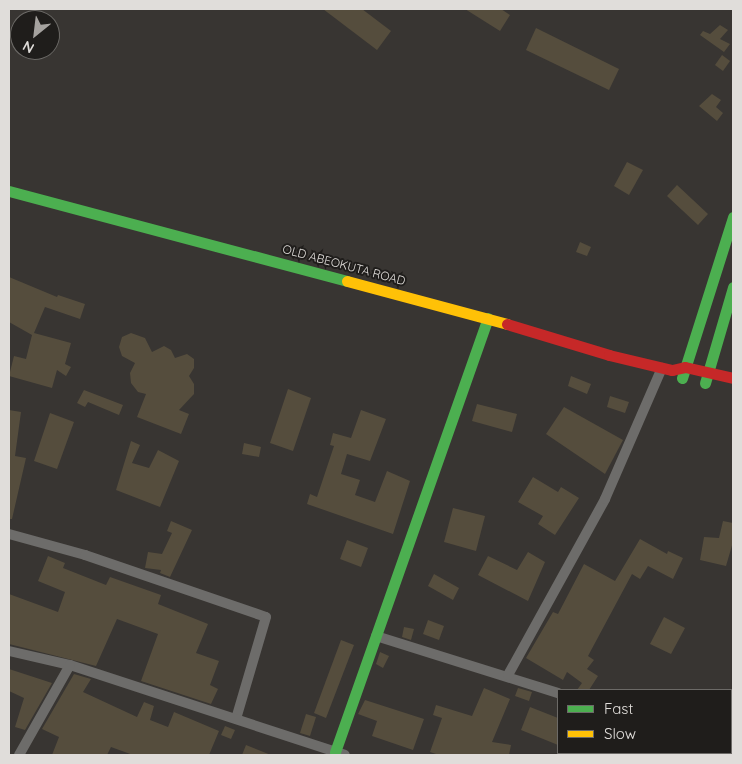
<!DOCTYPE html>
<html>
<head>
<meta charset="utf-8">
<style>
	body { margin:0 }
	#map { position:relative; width:742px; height:764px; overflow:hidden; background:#383532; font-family:Quicksand,sans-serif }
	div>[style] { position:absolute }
	.building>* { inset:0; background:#554d3d }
	.street>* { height:10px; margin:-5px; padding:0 5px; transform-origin:5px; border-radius:5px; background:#6d6c6a }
	.fast>* { height:11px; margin:-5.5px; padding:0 5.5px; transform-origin:5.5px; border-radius:5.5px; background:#4caf50 }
	.slow>* { height:11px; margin:-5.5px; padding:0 5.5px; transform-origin:5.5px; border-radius:5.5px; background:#ffc107 }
	.jam>* { height:11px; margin:-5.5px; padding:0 5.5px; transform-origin:5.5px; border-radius:5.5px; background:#c62828 }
	span { translate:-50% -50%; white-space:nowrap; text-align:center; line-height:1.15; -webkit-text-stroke:4px #1f1d1b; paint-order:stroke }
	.street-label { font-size:12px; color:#e0ddda }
	.frame { position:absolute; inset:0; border:10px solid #e0ddda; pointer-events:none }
	.legend { position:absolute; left:557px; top:689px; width:175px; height:65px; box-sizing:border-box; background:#1f1d1b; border:1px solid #6c6a67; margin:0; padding:6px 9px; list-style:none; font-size:15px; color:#e0ddda }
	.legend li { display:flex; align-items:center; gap:10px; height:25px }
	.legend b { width:25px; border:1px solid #6c6a67 }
	.north { position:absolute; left:10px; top:10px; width:50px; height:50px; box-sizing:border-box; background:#1f1d1b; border:1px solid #6c6a67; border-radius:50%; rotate:209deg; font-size:14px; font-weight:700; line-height:20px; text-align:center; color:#e0ddda }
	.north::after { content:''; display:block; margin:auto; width:18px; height:22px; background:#a5a29f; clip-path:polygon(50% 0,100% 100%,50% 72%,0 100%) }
</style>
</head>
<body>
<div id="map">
	<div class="building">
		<i style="clip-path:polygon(323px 9px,362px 9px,391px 31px,377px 50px)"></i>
		<i style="clip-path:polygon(465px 9px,501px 9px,510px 15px,500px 31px)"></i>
		<i style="clip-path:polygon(720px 25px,728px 30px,720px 39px,730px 44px,724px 52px,700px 35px,703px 31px,710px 34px)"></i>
		<i style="clip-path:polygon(536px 28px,619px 69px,609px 90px,526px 50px)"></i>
		<i style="clip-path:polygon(722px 55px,730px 61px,723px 71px,715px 65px)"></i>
		<i style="clip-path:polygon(712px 94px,721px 100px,716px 107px,723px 113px,717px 121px,699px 106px)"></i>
		<i style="clip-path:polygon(627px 162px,643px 170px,629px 195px,614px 186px)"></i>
		<i style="clip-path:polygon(677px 185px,708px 214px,698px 225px,667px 196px)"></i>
		<i style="clip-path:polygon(580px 242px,591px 247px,587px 256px,576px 252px)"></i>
		<i style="clip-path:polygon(9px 277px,57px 297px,58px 295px,85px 304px,80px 319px,45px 307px,34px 333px,71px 343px,65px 364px,71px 367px,66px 376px,57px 370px,52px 388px,9px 376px,14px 356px,26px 359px,32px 335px,9px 322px)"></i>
		<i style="clip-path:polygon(131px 333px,145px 338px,152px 352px,164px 346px,171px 350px,175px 358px,187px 354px,194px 359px,194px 368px,189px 376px,194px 384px,194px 394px,179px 410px,189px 414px,181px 434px,137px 417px,146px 394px,138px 392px,131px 383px,130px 373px,135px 363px,122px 356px,119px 347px,122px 337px)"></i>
		<i style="clip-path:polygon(571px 376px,591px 384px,587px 394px,568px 386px)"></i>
		<i style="clip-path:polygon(288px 389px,311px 398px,293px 451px,270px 443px)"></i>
		<i style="clip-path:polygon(84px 390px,123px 405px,119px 415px,88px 402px,85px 407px,77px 403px)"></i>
		<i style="clip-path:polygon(610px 396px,629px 402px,625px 413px,607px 407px)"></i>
		<i style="clip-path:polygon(477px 404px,517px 414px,512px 432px,472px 421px)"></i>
		<i style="clip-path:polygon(564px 407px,623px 440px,605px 474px,546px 434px)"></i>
		<i style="clip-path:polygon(9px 410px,21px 412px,15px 456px,26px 458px,12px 519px,9px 519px)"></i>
		<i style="clip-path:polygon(361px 410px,386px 419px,370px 461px,347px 454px,341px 474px,360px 480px,355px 495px,375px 502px,387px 471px,410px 481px,393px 534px,307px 504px,310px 494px,317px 497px,334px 446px,330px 445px,333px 433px,351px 438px)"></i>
		<i style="clip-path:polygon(50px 413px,74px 422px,57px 469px,34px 461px)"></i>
		<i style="clip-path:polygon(131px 441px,140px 445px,132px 463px,149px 468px,158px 450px,179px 461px,160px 507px,116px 490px)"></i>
		<i style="clip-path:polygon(244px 443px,261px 447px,259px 457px,242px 454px)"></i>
		<i style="clip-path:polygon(533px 477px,558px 492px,561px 487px,579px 498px,555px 535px,538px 524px,543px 516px,518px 502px)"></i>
		<i style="clip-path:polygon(453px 508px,485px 516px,476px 551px,444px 542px)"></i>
		<i style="clip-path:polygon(171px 521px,192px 530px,170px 577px,160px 573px,161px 570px,145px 568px,148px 552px,162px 554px,172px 533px,167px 531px)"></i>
		<i style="clip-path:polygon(723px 521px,733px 523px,733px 542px,726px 566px,700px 560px,704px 537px,719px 538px)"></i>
		<i style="clip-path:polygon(640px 539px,667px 554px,668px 551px,683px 558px,673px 579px,648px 566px,640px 579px,632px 574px,588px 656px,594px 660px,587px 669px,598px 676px,589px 690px,577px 690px,582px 683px,567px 672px,563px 680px,526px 658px,553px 612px,558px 614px,584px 564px,615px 581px)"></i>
		<i style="clip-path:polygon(347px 540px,368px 548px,361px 567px,340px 559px)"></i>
		<i style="clip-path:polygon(528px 552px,545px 562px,528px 601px,478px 575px,488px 556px,517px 570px)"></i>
		<i style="clip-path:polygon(48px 556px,65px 563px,63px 568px,106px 585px,110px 577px,161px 595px,158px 604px,208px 624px,196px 653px,219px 661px,210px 685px,218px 689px,211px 704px,141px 681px,158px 634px,117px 619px,96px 666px,9px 644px,9px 594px,58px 612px,65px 592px,38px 581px)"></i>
		<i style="clip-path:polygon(434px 574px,459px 588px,453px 600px,428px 586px)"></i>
		<i style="clip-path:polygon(664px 617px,685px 628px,671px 654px,650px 644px)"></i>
		<i style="clip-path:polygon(428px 620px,444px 626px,439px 640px,423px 634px)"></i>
		<i style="clip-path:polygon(404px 627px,414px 629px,411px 640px,402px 637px)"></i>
		<i style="clip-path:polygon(341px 640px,354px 645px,326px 718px,314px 713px)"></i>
		<i style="clip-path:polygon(380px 652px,389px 656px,383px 668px,376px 664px)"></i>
		<i style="clip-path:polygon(9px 669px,52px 683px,25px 730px,15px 727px,24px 698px,9px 691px)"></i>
		<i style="clip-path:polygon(74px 674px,91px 679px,83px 692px,137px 717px,144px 702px,154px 706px,150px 720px,168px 727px,174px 712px,219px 731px,209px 755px,133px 755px,111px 747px,107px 755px,52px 755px,59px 737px,42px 729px)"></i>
		<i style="clip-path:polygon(484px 688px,510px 699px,492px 742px,511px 745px,509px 755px,439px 755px,430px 752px,442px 718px,433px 715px,436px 705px,472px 716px)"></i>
		<i style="clip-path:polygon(518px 688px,532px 692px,529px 701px,515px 696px)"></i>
		<i style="clip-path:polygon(365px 700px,424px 719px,413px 750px,372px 736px,377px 721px,358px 714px)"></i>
		<i style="clip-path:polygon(530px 707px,558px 718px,558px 745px,521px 730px)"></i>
		<i style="clip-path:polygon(306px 714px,316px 717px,310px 736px,300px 733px)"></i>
		<i style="clip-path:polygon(225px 726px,235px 730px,231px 739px,221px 735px)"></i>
		<i style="clip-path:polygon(246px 745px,271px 755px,242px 755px)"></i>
	</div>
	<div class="street">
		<i style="left:9px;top:534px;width:79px;rotate:15.4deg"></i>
		<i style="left:85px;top:555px;width:191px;rotate:18.9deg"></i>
		<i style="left:266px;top:617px;width:106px;rotate:106.4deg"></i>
		<i style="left:376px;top:636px;width:191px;rotate:17.4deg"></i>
		<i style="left:9px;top:651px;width:63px;rotate:12.9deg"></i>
		<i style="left:70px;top:665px;width:289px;rotate:18.1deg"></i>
		<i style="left:508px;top:675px;width:201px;rotate:-61.1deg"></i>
		<i style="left:605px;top:499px;width:143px;rotate:-66.5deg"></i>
		<i style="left:725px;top:753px;width:6px;rotate:18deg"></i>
		<i style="left:19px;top:755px;width:103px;rotate:-60.5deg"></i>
		<i style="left:711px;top:755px;width:2px;rotate:-63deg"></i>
	</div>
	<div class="fast">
		<i style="left:9px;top:191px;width:350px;rotate:14.9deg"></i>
		<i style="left:682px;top:378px;width:169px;rotate:-72.4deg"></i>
		<i style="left:705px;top:383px;width:100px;rotate:-73.7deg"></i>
		<i style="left:335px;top:752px;width:460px;rotate:-70.6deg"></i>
	</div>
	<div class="slow">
		<i style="left:347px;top:281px;width:166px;rotate:15deg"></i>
	</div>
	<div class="jam">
		<i style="left:507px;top:324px;width:107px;rotate:16.9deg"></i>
		<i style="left:609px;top:355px;width:65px;rotate:13.4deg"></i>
		<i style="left:672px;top:370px;width:13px;rotate:-13deg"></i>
		<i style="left:685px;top:367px;width:49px;rotate:12.9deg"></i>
	</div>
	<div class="street-label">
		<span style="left:344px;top:265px;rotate:15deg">OLD ABEOKUTA ROAD</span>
	</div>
	<div class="frame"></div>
	<ul class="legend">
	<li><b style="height:6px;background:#4caf50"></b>Fast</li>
	<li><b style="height:6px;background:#ffc107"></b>Slow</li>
	</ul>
	<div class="north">N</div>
</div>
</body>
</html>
